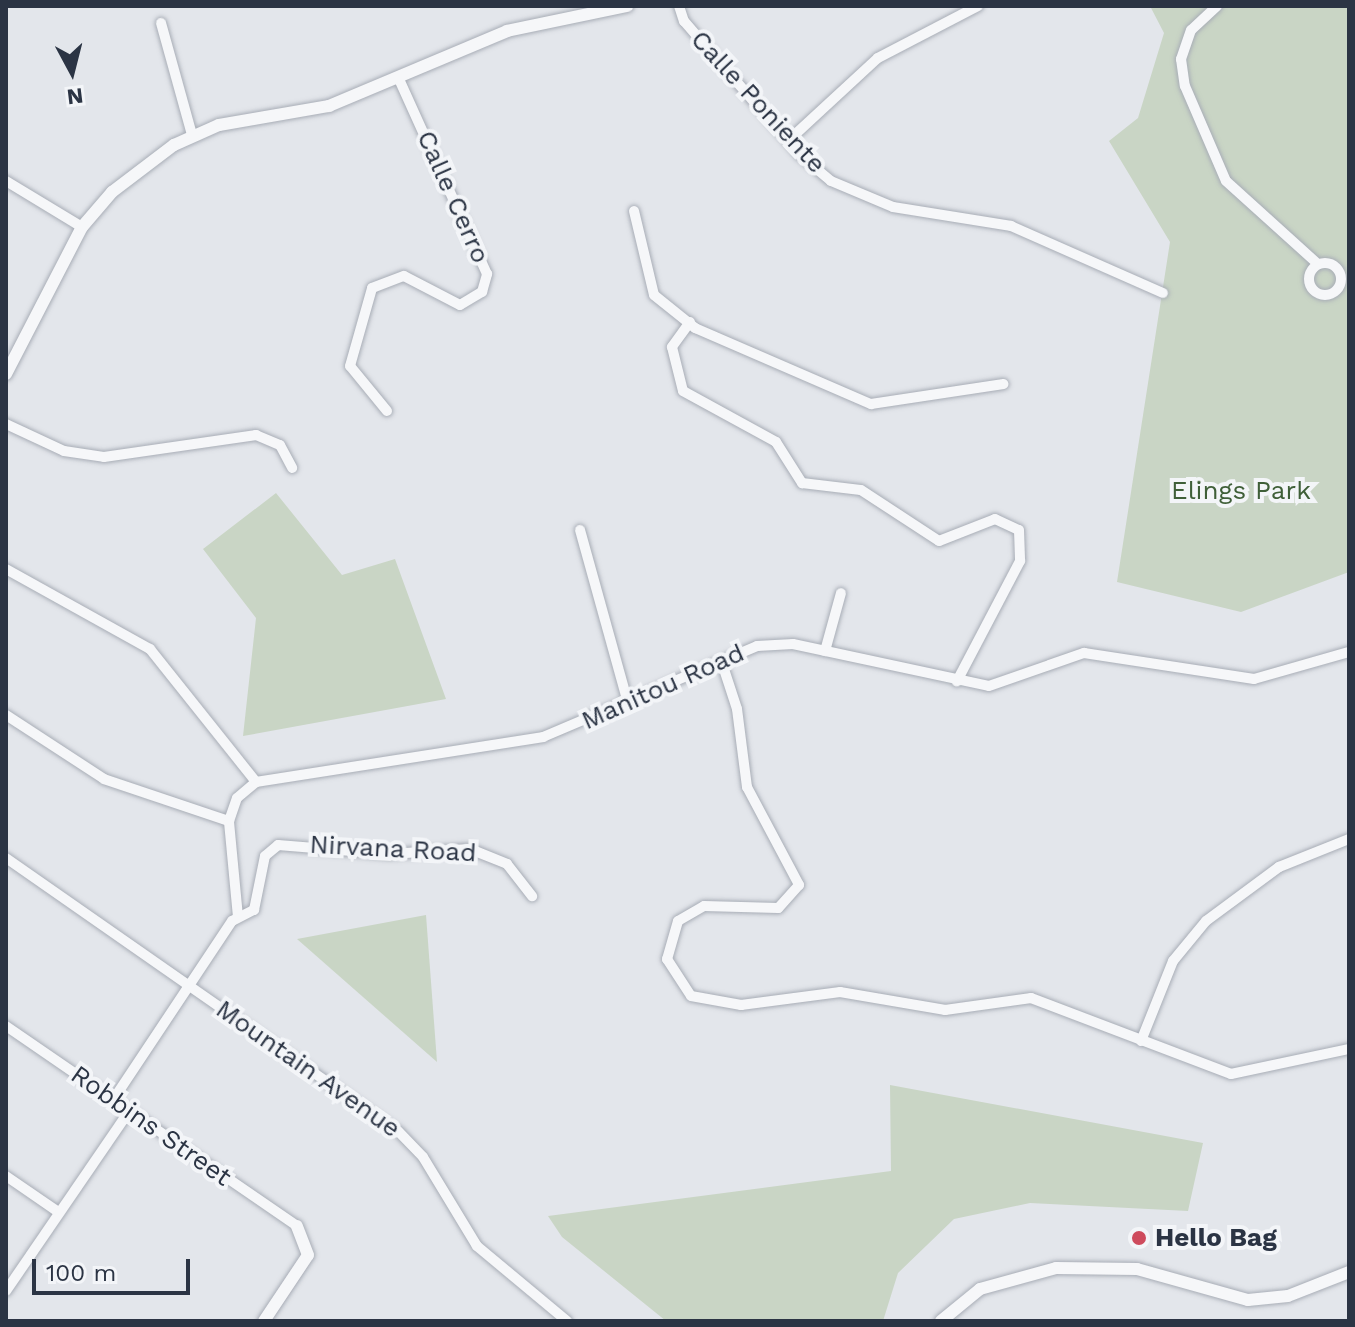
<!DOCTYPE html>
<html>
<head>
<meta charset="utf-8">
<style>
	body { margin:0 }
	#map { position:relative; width:1355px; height:1327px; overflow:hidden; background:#e3e6eb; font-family:"Work Sans",sans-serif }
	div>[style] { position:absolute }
	.green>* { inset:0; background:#c9d5c5 }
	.roads { filter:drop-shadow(0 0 2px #a8adb6) drop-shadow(0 0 2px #a8adb6) }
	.minor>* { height:10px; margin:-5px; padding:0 5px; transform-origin:5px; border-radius:5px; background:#f6f7f9 }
	.minor>.ring { margin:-5px; padding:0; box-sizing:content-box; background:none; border:10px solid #f6f7f9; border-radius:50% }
	.tertiary>* { height:12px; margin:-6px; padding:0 6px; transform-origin:6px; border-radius:6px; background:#f6f7f9 }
	.dots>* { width:22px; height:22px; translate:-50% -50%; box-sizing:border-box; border:4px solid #f3f5f8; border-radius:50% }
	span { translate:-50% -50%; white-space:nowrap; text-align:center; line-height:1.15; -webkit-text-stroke:8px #f3f5f8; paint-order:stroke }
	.street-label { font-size:26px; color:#2b3444 }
	.park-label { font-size:26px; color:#3f5f38 }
	.poi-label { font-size:26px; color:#2b3444; font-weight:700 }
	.left { translate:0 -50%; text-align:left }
	.frame { position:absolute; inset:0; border:8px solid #2b3444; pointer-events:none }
	.north { position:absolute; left:32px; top:32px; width:80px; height:80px; -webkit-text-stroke:6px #f3f5f8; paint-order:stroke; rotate:173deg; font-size:22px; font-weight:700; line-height:32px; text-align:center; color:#2b3444 }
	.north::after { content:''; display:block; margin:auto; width:28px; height:36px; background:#2b3444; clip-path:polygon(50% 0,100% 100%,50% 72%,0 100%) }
	.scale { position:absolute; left:32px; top:1259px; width:158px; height:36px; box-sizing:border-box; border:4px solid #2b3444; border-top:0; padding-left:10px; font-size:24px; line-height:28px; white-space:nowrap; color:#2b3444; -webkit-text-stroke:6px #f3f5f8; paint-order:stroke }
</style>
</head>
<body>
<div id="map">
	<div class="green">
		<i style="clip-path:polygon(1150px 6px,1349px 6px,1349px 572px,1241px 612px,1117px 582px,1170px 242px,1109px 141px,1138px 118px,1164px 33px)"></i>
		<i style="clip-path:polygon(276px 493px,342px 575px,395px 559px,446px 699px,243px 736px,256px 618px,203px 549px)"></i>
		<i style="clip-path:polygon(426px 915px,437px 1062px,297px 939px)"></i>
		<i style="clip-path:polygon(890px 1085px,1203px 1143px,1188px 1211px,1030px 1203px,954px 1219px,898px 1273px,883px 1321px,666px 1321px,562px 1237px,548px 1216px,891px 1171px)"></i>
	</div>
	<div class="roads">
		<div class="minor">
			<i style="left:679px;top:6px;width:16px;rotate:72deg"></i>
			<i style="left:684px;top:21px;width:177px;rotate:49.1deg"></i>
			<i style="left:800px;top:155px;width:40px;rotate:40deg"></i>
			<i style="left:831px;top:181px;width:67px;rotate:22.8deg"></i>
			<i style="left:893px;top:207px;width:120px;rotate:9.1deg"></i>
			<i style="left:1011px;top:226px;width:166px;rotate:23.8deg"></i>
			<i style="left:1217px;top:6px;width:35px;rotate:137deg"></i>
			<i style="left:1191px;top:30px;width:31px;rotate:109deg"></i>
			<i style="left:1181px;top:59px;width:27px;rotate:82deg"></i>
			<i style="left:1185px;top:86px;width:103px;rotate:66.7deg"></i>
			<i style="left:1226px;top:181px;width:124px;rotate:42.1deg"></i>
			<i style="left:161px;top:23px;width:116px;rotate:74.5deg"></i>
			<i style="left:789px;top:140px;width:121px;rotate:-42.7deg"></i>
			<i style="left:878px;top:58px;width:113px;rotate:-27.5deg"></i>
			<i style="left:6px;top:181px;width:89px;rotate:31.2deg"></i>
			<i style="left:634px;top:211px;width:86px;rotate:76.6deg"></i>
			<i style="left:654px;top:295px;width:53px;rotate:38.8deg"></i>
			<i style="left:695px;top:328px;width:192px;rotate:23.4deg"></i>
			<i style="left:871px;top:404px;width:134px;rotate:-8.6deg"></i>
			<i class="ring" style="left:1309px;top:263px;width:22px;height:22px"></i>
			<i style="left:690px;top:322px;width:31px;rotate:126deg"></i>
			<i style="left:672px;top:347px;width:45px;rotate:76deg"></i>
			<i style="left:683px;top:391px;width:106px;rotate:28.7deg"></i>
			<i style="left:776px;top:442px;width:49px;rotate:57.6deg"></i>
			<i style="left:802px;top:483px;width:59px;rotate:6.8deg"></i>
			<i style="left:861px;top:490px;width:93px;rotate:33.2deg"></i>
			<i style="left:939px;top:541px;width:60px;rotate:-21.4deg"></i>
			<i style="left:995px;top:519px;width:26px;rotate:25deg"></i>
			<i style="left:1019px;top:530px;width:31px;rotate:88deg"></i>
			<i style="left:1020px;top:561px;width:136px;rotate:117.7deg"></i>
			<i style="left:387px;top:411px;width:58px;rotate:-129.4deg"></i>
			<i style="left:350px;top:366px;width:81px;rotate:-74.2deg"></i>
			<i style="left:372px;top:288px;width:34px;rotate:-21deg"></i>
			<i style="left:404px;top:276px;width:63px;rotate:27.4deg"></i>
			<i style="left:460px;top:305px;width:26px;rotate:-31deg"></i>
			<i style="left:482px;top:292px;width:19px;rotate:-74deg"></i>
			<i style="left:487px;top:274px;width:216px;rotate:-114.3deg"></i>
			<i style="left:6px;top:424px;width:64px;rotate:25deg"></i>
			<i style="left:64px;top:451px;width:40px;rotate:8.5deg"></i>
			<i style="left:104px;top:457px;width:154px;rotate:-8.2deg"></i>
			<i style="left:256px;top:435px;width:26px;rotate:23deg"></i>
			<i style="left:280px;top:445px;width:26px;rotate:62deg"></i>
			<i style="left:580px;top:530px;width:180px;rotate:74.5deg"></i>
			<i style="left:6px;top:569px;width:165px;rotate:29.1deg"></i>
			<i style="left:150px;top:649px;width:170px;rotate:51.4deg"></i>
			<i style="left:825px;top:651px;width:60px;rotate:-74.6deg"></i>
			<i style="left:722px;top:663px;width:48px;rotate:71.9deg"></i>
			<i style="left:737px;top:709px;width:79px;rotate:82.7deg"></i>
			<i style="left:747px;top:787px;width:111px;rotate:62deg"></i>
			<i style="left:799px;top:885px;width:31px;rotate:132deg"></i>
			<i style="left:778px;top:908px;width:74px;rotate:-178.5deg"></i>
			<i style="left:704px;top:906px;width:30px;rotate:150deg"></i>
			<i style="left:678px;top:921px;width:40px;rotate:106deg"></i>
			<i style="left:667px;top:959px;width:44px;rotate:57deg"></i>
			<i style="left:691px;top:996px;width:51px;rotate:10.2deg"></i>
			<i style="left:741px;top:1005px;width:100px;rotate:-7.5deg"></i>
			<i style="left:840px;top:992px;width:107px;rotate:9.7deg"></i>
			<i style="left:945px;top:1010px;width:87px;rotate:-7.9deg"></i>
			<i style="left:1031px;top:998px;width:214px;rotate:20.8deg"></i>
			<i style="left:1231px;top:1074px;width:121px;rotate:-12deg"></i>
			<i style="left:6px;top:715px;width:117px;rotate:33.1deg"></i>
			<i style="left:104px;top:779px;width:132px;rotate:18.6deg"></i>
			<i style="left:6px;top:858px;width:478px;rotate:34.9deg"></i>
			<i style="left:398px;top:1131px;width:36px;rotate:46deg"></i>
			<i style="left:423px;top:1157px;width:104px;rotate:58.8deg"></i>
			<i style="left:477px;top:1246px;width:117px;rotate:39.8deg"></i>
			<i style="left:238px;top:917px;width:96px;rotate:-95.4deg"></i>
			<i style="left:229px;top:821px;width:24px;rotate:-71deg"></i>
			<i style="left:237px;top:798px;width:25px;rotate:-40deg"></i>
			<i style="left:256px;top:782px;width:291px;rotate:-8.9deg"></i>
			<i style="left:543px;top:737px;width:233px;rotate:-23deg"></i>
			<i style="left:757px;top:646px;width:36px;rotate:-3deg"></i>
			<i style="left:793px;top:644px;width:200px;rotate:12.1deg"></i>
			<i style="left:989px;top:686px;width:101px;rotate:-19.2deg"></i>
			<i style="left:1084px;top:653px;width:172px;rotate:8.7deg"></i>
			<i style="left:1254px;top:679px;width:99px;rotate:-15.9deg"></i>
			<i style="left:6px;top:1026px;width:353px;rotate:34.5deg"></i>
			<i style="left:1141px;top:1041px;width:86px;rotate:-68.2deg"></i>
			<i style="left:1173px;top:961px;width:52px;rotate:-50.5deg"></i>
			<i style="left:1206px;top:921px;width:91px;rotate:-36.5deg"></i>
			<i style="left:1279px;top:867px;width:75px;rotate:-21.8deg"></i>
			<i style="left:113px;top:1100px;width:215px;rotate:-56.4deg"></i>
			<i style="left:232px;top:921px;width:25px;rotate:-27deg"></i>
			<i style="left:254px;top:910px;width:55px;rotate:-78.5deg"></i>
			<i style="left:265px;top:856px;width:17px;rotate:-40deg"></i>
			<i style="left:278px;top:845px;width:111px;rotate:4.6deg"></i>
			<i style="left:389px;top:854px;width:81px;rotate:-3.5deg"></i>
			<i style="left:470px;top:849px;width:40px;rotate:22deg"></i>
			<i style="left:507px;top:864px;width:41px;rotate:52deg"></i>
			<i style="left:6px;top:1176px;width:62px;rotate:34.5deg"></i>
			<i style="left:6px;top:1291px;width:219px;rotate:-55.6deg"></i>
		</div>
		<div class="tertiary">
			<i style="left:6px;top:374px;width:165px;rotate:-62.7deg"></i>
			<i style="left:82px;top:227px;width:46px;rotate:-49.4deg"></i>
			<i style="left:112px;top:192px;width:78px;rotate:-37.2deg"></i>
			<i style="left:174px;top:145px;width:49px;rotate:-24deg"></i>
			<i style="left:219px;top:125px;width:112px;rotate:-9.8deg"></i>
			<i style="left:329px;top:106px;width:193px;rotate:-22.8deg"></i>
			<i style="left:507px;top:31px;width:123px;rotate:-11.8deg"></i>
			<i style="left:264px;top:1321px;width:79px;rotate:-56.3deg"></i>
			<i style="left:308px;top:1255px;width:31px;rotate:-111deg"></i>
			<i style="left:941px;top:1321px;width:50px;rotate:-39.4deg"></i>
			<i style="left:980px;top:1289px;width:79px;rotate:-15.4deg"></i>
			<i style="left:1056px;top:1268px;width:81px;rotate:0.7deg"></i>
			<i style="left:1137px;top:1269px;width:115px;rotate:15.6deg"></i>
			<i style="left:1248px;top:1300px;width:40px;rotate:-5.7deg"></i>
			<i style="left:1288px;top:1296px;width:66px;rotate:-21.5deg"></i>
		</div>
	</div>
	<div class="dots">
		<i style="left:1139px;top:1238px;background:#ce4b5d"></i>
	</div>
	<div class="street-label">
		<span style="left:758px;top:102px;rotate:47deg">Calle Poniente</span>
		<span style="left:453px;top:197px;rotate:66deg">Calle Cerro</span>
		<span style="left:663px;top:687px;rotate:-24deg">Manitou Road</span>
		<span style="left:393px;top:849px;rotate:3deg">Nirvana Road</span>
		<span style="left:308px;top:1069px;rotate:35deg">Mountain Avenue</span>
		<span style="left:151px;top:1126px;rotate:35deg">Robbins Street</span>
	</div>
	<div class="park-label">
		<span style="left:1241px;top:491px">Elings Park</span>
	</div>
	<div class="poi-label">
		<span class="left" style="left:1155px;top:1238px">Hello Bag</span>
	</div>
	<div class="frame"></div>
	<div class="north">N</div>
	<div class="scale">100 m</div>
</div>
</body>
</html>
